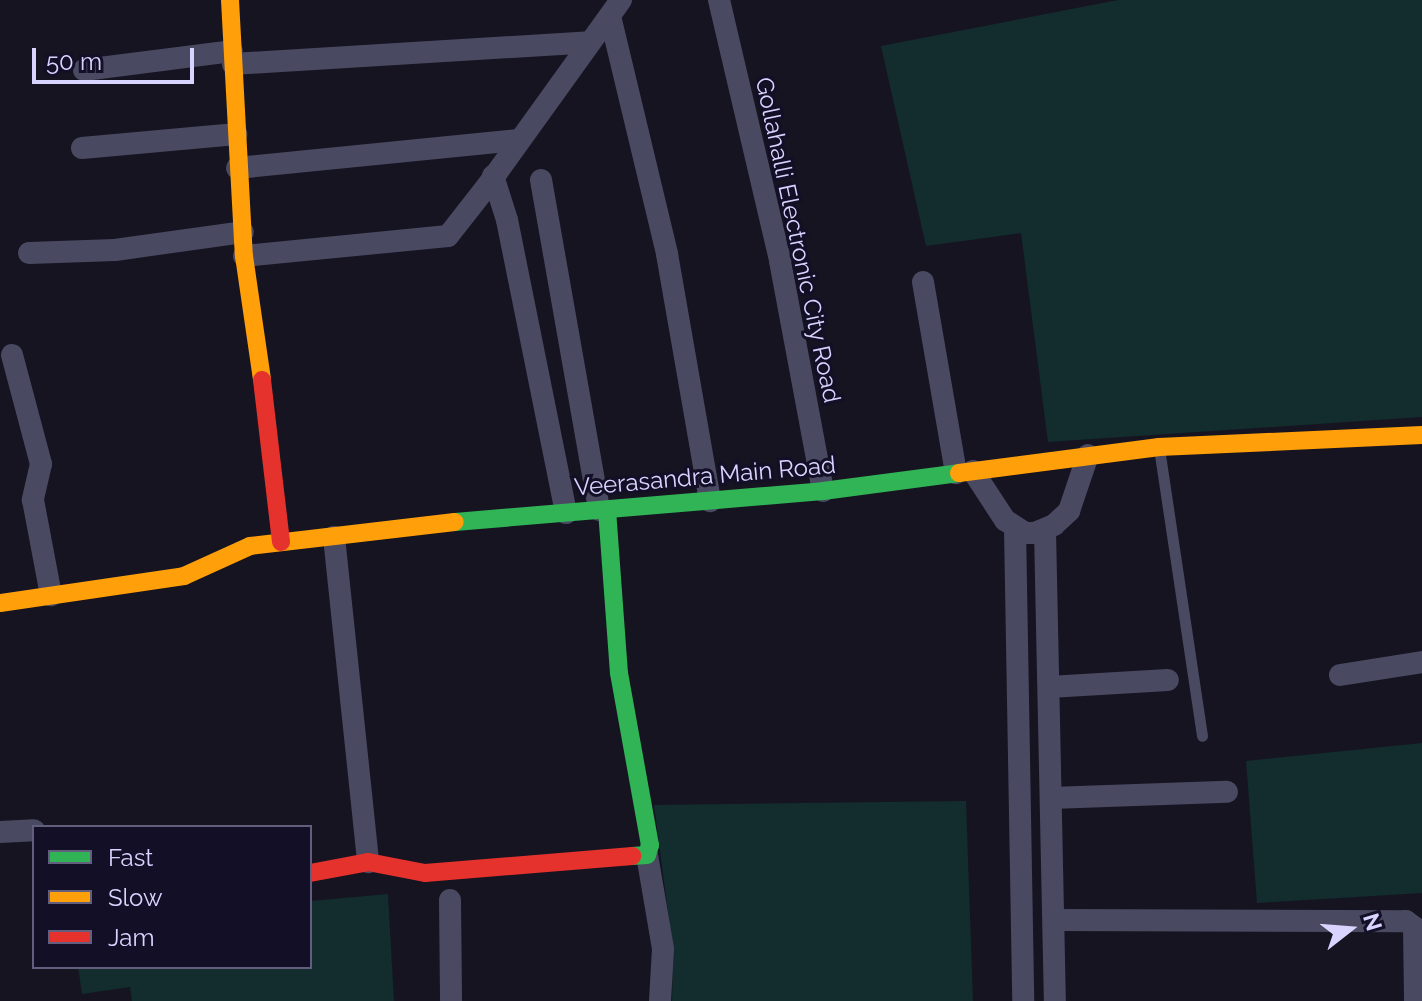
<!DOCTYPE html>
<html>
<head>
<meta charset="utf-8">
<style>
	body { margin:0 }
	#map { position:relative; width:1422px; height:1001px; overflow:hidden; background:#161421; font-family:Raleway,sans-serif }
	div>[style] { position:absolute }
	.green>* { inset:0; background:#132c2d }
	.lane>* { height:11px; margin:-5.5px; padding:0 5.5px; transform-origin:5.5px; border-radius:5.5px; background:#4a4962 }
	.street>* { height:22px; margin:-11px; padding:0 11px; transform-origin:11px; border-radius:11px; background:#4a4962 }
	.fast>* { height:18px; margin:-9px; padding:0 9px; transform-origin:9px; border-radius:9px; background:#30b455 }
	.slow>* { height:18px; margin:-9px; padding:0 9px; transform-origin:9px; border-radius:9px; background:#ff9f0a }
	.jam>* { height:18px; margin:-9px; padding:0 9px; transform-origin:9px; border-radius:9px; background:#e5322d }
	span { translate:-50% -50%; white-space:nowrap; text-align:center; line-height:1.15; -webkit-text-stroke:6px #130f26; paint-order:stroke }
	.street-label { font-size:24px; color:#d9d4ff }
	.legend { position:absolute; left:32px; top:825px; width:280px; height:144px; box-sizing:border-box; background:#130f26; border:2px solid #625e7d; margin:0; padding:10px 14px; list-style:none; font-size:24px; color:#d9d4ff }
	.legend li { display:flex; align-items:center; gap:16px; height:40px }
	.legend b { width:40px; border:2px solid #625e7d }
	.north { position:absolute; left:1310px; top:889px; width:80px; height:80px; -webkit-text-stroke:6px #130f26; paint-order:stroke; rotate:73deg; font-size:22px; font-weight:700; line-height:32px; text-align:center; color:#d9d4ff }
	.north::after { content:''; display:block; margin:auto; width:28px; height:36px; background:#d9d4ff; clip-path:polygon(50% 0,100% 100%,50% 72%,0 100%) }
	.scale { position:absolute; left:32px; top:48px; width:162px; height:36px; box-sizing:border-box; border:4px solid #d9d4ff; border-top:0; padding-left:10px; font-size:24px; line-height:28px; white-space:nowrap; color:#d9d4ff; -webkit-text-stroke:6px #130f26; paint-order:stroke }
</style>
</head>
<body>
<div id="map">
	<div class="green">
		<i style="clip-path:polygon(1118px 0,1422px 0,1422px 417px,1048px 442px,1021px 233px,926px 246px,881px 46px)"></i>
		<i style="clip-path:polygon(1422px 743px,1422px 893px,1257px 903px,1246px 761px)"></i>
		<i style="clip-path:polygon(966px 801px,973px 1001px,672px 1001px,673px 950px,654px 805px)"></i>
		<i style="clip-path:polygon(388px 894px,394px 1001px,132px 1001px,130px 987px,82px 994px,78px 967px,310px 967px,310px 901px)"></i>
	</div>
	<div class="lane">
		<i style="left:1159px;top:448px;width:291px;rotate:81.5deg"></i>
	</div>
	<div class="street">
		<i style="left:719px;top:0;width:268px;rotate:76.8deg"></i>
		<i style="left:780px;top:261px;width:234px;rotate:79.4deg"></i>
		<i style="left:610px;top:16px;width:245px;rotate:76.5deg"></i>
		<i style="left:667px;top:254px;width:251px;rotate:80.1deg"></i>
		<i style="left:233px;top:64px;width:357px;rotate:-3.5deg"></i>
		<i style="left:84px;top:70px;width:149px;rotate:-7.3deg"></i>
		<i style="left:82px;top:148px;width:155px;rotate:-5.2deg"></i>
		<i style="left:237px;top:168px;width:283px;rotate:-5.7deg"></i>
		<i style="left:493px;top:176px;width:46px;rotate:72.3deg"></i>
		<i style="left:507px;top:220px;width:299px;rotate:78.6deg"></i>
		<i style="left:541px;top:180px;width:335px;rotate:80deg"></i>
		<i style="left:29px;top:253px;width:86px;rotate:-2deg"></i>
		<i style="left:115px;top:250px;width:129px;rotate:-8deg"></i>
		<i style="left:244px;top:256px;width:205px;rotate:-5.6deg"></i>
		<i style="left:448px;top:236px;width:65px;rotate:-51.9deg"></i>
		<i style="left:488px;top:185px;width:228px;rotate:-54.3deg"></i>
		<i style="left:923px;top:282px;width:194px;rotate:80.2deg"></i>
		<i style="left:12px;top:355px;width:113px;rotate:75.1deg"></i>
		<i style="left:41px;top:464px;width:37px;rotate:103deg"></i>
		<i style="left:33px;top:500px;width:97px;rotate:79.3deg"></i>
		<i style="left:973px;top:471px;width:59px;rotate:56.9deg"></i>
		<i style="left:1005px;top:520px;width:24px;rotate:33deg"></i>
		<i style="left:1025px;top:533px;width:10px"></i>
		<i style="left:1035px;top:533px;width:21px;rotate:-23deg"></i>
		<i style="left:1054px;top:525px;width:21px;rotate:-43deg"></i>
		<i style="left:1069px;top:511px;width:59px;rotate:-71.3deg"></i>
		<i style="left:1015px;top:528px;width:473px;rotate:89deg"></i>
		<i style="left:1045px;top:530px;width:471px;rotate:88.8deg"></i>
		<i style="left:334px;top:537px;width:327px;rotate:84deg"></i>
		<i style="left:1340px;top:675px;width:83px;rotate:-9deg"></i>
		<i style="left:1049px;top:687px;width:119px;rotate:-3.4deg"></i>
		<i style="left:1051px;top:798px;width:176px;rotate:-2deg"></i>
		<i style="left:0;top:832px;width:34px;rotate:-3deg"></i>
		<i style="left:647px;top:855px;width:95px;rotate:80.3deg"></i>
		<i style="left:663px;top:949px;width:52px;rotate:93.3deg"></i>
		<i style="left:450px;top:900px;width:101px;rotate:89.4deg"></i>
		<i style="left:1054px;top:920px;width:352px;rotate:0.2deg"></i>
		<i style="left:1406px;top:921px;width:10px;rotate:37deg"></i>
		<i style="left:1414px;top:927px;width:74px;rotate:89.2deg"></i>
	</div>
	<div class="fast">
		<i style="left:607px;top:510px;width:163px;rotate:85.8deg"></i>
		<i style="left:619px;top:673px;width:175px;rotate:79.8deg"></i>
		<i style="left:650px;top:845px;width:10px;rotate:107deg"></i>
		<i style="left:647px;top:855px;width:15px;rotate:176deg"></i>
		<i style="left:455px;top:522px;width:369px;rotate:-4.8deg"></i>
		<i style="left:823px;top:491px;width:137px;rotate:-7.5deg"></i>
	</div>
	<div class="slow">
		<i style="left:230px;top:0;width:256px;rotate:86.9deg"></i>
		<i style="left:244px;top:256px;width:125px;rotate:81.7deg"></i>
		<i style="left:959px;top:473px;width:202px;rotate:-7.4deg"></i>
		<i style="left:1159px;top:447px;width:263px;rotate:-2.6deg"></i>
		<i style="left:0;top:603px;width:186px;rotate:-8.3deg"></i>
		<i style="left:184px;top:576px;width:72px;rotate:-24.4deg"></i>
		<i style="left:250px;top:546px;width:206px;rotate:-6.7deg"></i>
	</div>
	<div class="jam">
		<i style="left:262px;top:380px;width:163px;rotate:83.3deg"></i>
		<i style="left:310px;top:873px;width:59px;rotate:-10.7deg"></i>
		<i style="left:368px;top:862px;width:58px;rotate:10.9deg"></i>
		<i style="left:425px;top:873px;width:208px;rotate:-4.7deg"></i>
	</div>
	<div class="street-label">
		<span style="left:798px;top:240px;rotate:78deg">Gollahalli Electronic City Road</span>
		<span style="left:705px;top:476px;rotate:-5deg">Veerasandra Main Road</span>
	</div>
	<ul class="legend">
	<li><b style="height:10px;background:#30b455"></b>Fast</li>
	<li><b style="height:10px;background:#ff9f0a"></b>Slow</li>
	<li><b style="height:10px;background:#e5322d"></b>Jam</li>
	</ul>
	<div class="north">N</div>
	<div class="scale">50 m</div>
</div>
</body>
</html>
